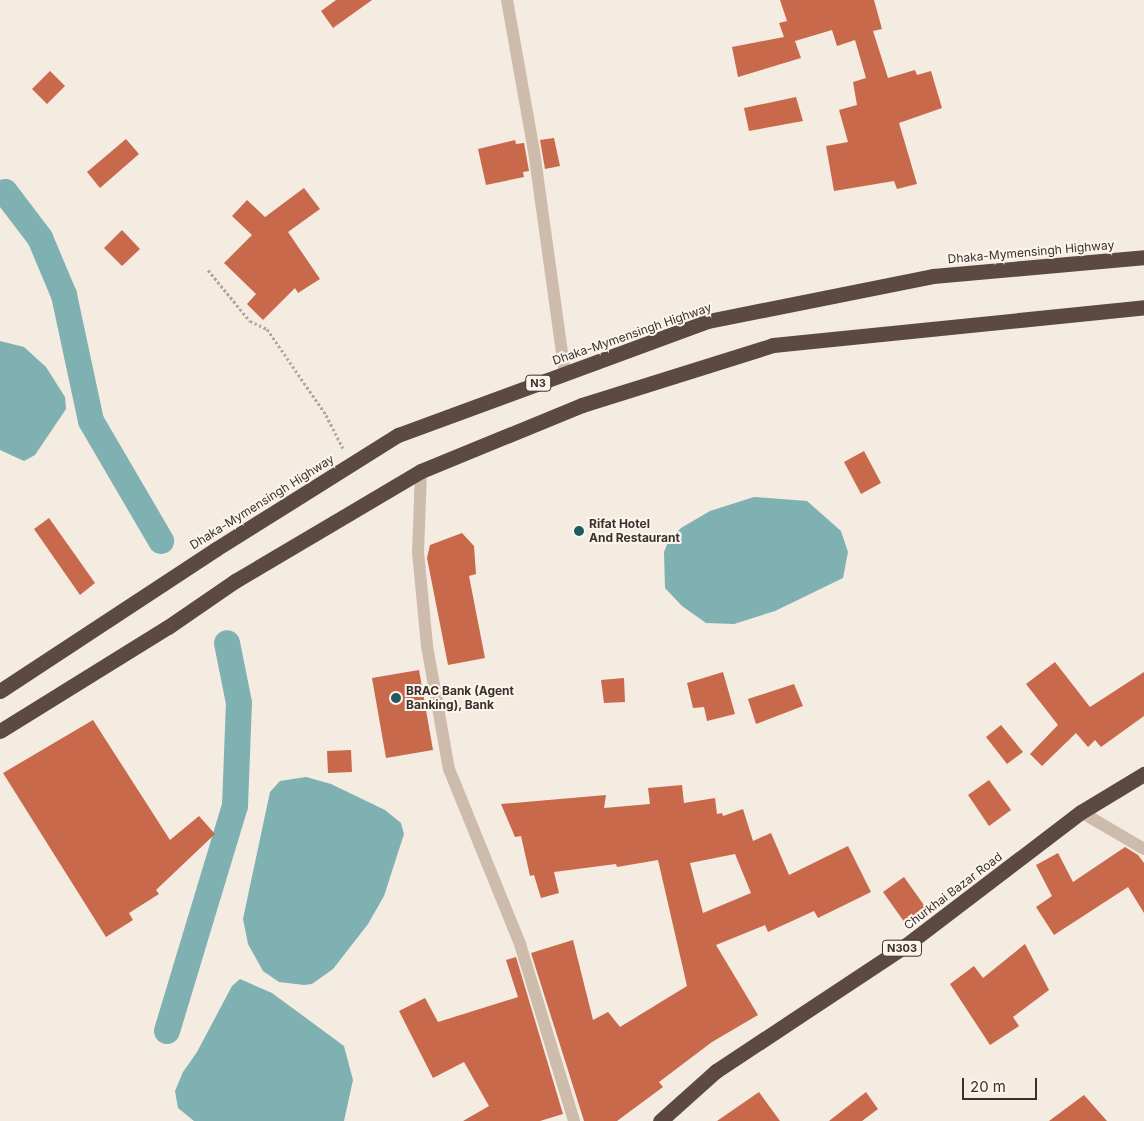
<!DOCTYPE html>
<html>
<head>
<meta charset="utf-8">
<style>
	body { margin:0 }
	#map { position:relative; width:1144px; height:1121px; overflow:hidden; background:#f4ebe1; font-family:Inter,sans-serif }
	div>[style] { position:absolute }
	.water>* { inset:0; background:#7fb0b2 }
	.canal>* { height:26px; margin:-13px; padding:0 13px; transform-origin:13px; border-radius:13px; background:#7fb0b2 }
	.building>* { inset:0; background:#c8694b }
	.path>* { height:3px; margin-top:-1.5px; transform-origin:0; background:repeating-linear-gradient(90deg,#b9a596 0 2.5px,transparent 0 5px) }
	.minor>* { height:12px; margin:-6px; padding:0 6px; transform-origin:6px; border-radius:6px; background:#cdbbac }
	.highway>* { height:15px; margin:-7.5px; padding:0 7.5px; transform-origin:7.5px; border-radius:7.5px; background:#5c4a42 }
	.dots>* { width:14px; height:14px; translate:-50% -50%; box-sizing:border-box; border:2px solid #fbf5ee; border-radius:50% }
	span { translate:-50% -50%; white-space:nowrap; text-align:center; line-height:1.15; -webkit-text-stroke:4px #fbf5ee; paint-order:stroke }
	.shield-label span { padding:1px 4px; background:#fbf5ee; border:1px solid; border-radius:4px; -webkit-text-stroke-width:0 }
	.shield-label { font-size:11px; color:#3b302b; font-weight:700 }
	.street-label { font-size:12px; color:#3b302b }
	.poi-label { font-size:12px; color:#3b302b; font-weight:700 }
	.left { translate:0 -50%; text-align:left }
	.scale { position:absolute; left:962px; top:1078px; width:75px; height:22px; box-sizing:border-box; border:2px solid #3b302b; border-top:0; padding-left:6px; font-size:15px; line-height:18px; white-space:nowrap; color:#3b302b; -webkit-text-stroke:4px #fbf5ee; paint-order:stroke }
</style>
</head>
<body>
<div id="map">
	<div class="water">
		<i style="clip-path:polygon(0 341px,24px 347px,46px 367px,65px 397px,66px 409px,35px 455px,24px 461px,0 450px)"></i>
		<i style="clip-path:polygon(754px 497px,807px 501px,841px 531px,848px 552px,843px 578px,775px 611px,734px 624px,706px 623px,682px 606px,665px 588px,664px 552px,669px 540px,681px 528px,710px 511px)"></i>
		<i style="clip-path:polygon(306px 777px,331px 784px,385px 810px,401px 823px,404px 834px,384px 896px,368px 924px,333px 969px,312px 984px,304px 985px,279px 982px,263px 971px,248px 944px,243px 919px,270px 792px,280px 781px)"></i>
		<i style="clip-path:polygon(240px 979px,272px 993px,344px 1046px,353px 1080px,344px 1121px,194px 1121px,178px 1108px,175px 1091px,183px 1072px,197px 1052px,232px 986px)"></i>
	</div>
	<div class="canal">
		<i style="left:5px;top:192px;width:58px;rotate:52.7deg"></i>
		<i style="left:40px;top:238px;width:62px;rotate:67.2deg"></i>
		<i style="left:64px;top:295px;width:129px;rotate:77.9deg"></i>
		<i style="left:91px;top:421px;width:139px;rotate:59.7deg"></i>
		<i style="left:167px;top:1031px;width:235px;rotate:-73.2deg"></i>
		<i style="left:235px;top:806px;width:103px;rotate:-87.8deg"></i>
		<i style="left:239px;top:703px;width:61px;rotate:-101.3deg"></i>
	</div>
	<div class="building">
		<i style="clip-path:polygon(336px 0,372px 0,333px 28px,321px 11px)"></i>
		<i style="clip-path:polygon(780px 0,874px 0,882px 29px,873px 31px,888px 78px,915px 70px,917px 75px,931px 71px,942px 108px,899px 123px,917px 184px,897px 189px,894px 181px,834px 191px,826px 146px,848px 142px,839px 110px,857px 105px,853px 82px,866px 78px,855px 40px,837px 46px,832px 30px,795px 41px,801px 58px,738px 77px,732px 47px,784px 37px,779px 23px,787px 21px)"></i>
		<i style="clip-path:polygon(50px 71px,65px 86px,47px 104px,32px 89px)"></i>
		<i style="clip-path:polygon(796px 97px,803px 121px,749px 131px,744px 108px)"></i>
		<i style="clip-path:polygon(554px 138px,560px 166px,545px 169px,540px 140px)"></i>
		<i style="clip-path:polygon(126px 139px,139px 154px,100px 188px,87px 172px)"></i>
		<i style="clip-path:polygon(515px 140px,516px 144px,524px 143px,529px 171px,523px 172px,524px 177px,486px 185px,478px 149px)"></i>
		<i style="clip-path:polygon(304px 188px,320px 209px,288px 232px,320px 279px,298px 293px,295px 288px,263px 320px,247px 304px,256px 294px,224px 263px,252px 235px,232px 216px,247px 200px,265px 217px)"></i>
		<i style="clip-path:polygon(122px 230px,140px 249px,122px 266px,104px 248px)"></i>
		<i style="clip-path:polygon(864px 451px,881px 483px,861px 494px,844px 462px)"></i>
		<i style="clip-path:polygon(49px 518px,95px 583px,80px 595px,34px 529px)"></i>
		<i style="clip-path:polygon(462px 533px,474px 546px,476px 574px,469px 576px,485px 658px,448px 665px,427px 558px,430px 545px)"></i>
		<i style="clip-path:polygon(1055px 662px,1090px 707px,1144px 672px,1144px 716px,1101px 747px,1095px 740px,1088px 747px,1076px 733px,1042px 766px,1030px 754px,1058px 725px,1026px 684px)"></i>
		<i style="clip-path:polygon(419px 670px,433px 750px,386px 758px,372px 678px)"></i>
		<i style="clip-path:polygon(723px 672px,735px 714px,707px 721px,704px 707px,693px 708px,687px 683px)"></i>
		<i style="clip-path:polygon(624px 678px,625px 702px,604px 703px,601px 680px)"></i>
		<i style="clip-path:polygon(794px 684px,803px 706px,756px 724px,748px 699px)"></i>
		<i style="clip-path:polygon(93px 720px,170px 840px,199px 816px,215px 834px,156px 890px,159px 894px,129px 913px,133px 920px,106px 937px,3px 773px)"></i>
		<i style="clip-path:polygon(1001px 725px,1023px 752px,1007px 764px,986px 737px)"></i>
		<i style="clip-path:polygon(351px 750px,352px 772px,328px 773px,327px 751px)"></i>
		<i style="clip-path:polygon(989px 780px,1011px 810px,989px 826px,968px 795px)"></i>
		<i style="clip-path:polygon(evenodd,682px 785px,684px 803px,715px 798px,717px 814px,722px 813px,723px 816px,743px 809px,753px 841px,771px 833px,789px 875px,848px 846px,871px 892px,818px 918px,814px 911px,768px 932px,765px 925px,716px 945px,758px 1015px,712px 1042px,659px 1082px,663px 1087px,617px 1121px,584px 1121px,531px 953px,573px 940px,593px 1020px,608px 1012px,620px 1027px,687px 986px,658px 860px,617px 867px,616px 864px,554px 872px,559px 893px,541px 898px,534px 875px,530px 876px,521px 836px,515px 837px,501px 804px,606px 795px,604px 808px,650px 804px,648px 788px,682px 785px,735px 854px,751px 893px,703px 913px,690px 863px,735px 854px)"></i>
		<i style="clip-path:polygon(1125px 847px,1138px 855px,1144px 863px,1144px 913px,1128px 887px,1054px 935px,1036px 907px,1052px 896px,1036px 865px,1058px 853px,1073px 882px)"></i>
		<i style="clip-path:polygon(904px 877px,926px 908px,905px 923px,883px 892px)"></i>
		<i style="clip-path:polygon(1025px 944px,1049px 990px,1013px 1017px,1019px 1026px,990px 1045px,950px 984px,974px 966px,983px 978px)"></i>
		<i style="clip-path:polygon(516px 957px,563px 1114px,540px 1121px,463px 1121px,489px 1106px,464px 1062px,433px 1078px,399px 1011px,425px 998px,438px 1022px,518px 997px,506px 960px)"></i>
		<i style="clip-path:polygon(759px 1092px,780px 1121px,717px 1121px)"></i>
		<i style="clip-path:polygon(866px 1092px,878px 1109px,862px 1121px,829px 1121px)"></i>
		<i style="clip-path:polygon(1084px 1095px,1107px 1121px,1049px 1121px)"></i>
	</div>
	<div class="path">
		<i style="left:208px;top:270px;width:66px;rotate:50.5deg"></i>
		<i style="left:250px;top:321px;width:19px;rotate:25deg"></i>
		<i style="left:267px;top:329px;width:104px;rotate:55.5deg"></i>
		<i style="left:326px;top:415px;width:37px;rotate:63deg"></i>
	</div>
	<div class="minor">
		<i style="left:507px;top:0;width:153px;rotate:79.9deg"></i>
		<i style="left:534px;top:151px;width:224px;rotate:82.1deg"></i>
		<i style="left:421px;top:471px;width:81px;rotate:92.1deg"></i>
		<i style="left:418px;top:552px;width:94px;rotate:84.5deg"></i>
		<i style="left:427px;top:646px;width:125px;rotate:79.9deg"></i>
		<i style="left:449px;top:769px;width:189px;rotate:67.9deg"></i>
		<i style="left:520px;top:944px;width:185px;rotate:73deg"></i>
		<i style="left:1081px;top:812px;width:73px;rotate:30.4deg"></i>
	</div>
	<div class="highway">
		<i style="left:0;top:691px;width:258px;rotate:-33.3deg"></i>
		<i style="left:216px;top:549px;width:215px;rotate:-32.1deg"></i>
		<i style="left:398px;top:435px;width:330px;rotate:-20.2deg"></i>
		<i style="left:708px;top:321px;width:229px;rotate:-11.3deg"></i>
		<i style="left:933px;top:276px;width:212px;rotate:-5.1deg"></i>
		<i style="left:0;top:731px;width:198px;rotate:-31.8deg"></i>
		<i style="left:168px;top:627px;width:81px;rotate:-34.5deg"></i>
		<i style="left:235px;top:581px;width:216px;rotate:-30.6deg"></i>
		<i style="left:421px;top:471px;width:174px;rotate:-22.3deg"></i>
		<i style="left:582px;top:405px;width:200px;rotate:-17.4deg"></i>
		<i style="left:773px;top:345px;width:373px;rotate:-5.8deg"></i>
		<i style="left:660px;top:1121px;width:75px;rotate:-41.8deg"></i>
		<i style="left:716px;top:1071px;width:227px;rotate:-33.5deg"></i>
		<i style="left:905px;top:946px;width:221px;rotate:-37.3deg"></i>
		<i style="left:1081px;top:812px;width:74px;rotate:-31.1deg"></i>
	</div>
	<div class="dots">
		<i style="left:579px;top:531px;background:#1f5a5e"></i>
		<i style="left:396px;top:698px;background:#1f5a5e"></i>
	</div>
	<div class="shield-label">
		<span style="left:538px;top:383px">N3</span>
		<span style="left:902px;top:948px">N303</span>
	</div>
	<div class="street-label">
		<span style="left:1031px;top:252px;rotate:-5deg">Dhaka-Mymensingh Highway</span>
		<span style="left:632px;top:334px;rotate:-19deg">Dhaka-Mymensingh Highway</span>
		<span style="left:262px;top:502px;rotate:-32deg">Dhaka-Mymensingh Highway</span>
		<span style="left:953px;top:891px;rotate:-37deg">Churkhai Bazar Road</span>
	</div>
	<div class="poi-label">
		<span class="left" style="left:589px;top:531px">Rifat Hotel<br>And Restaurant</span>
		<span class="left" style="left:406px;top:698px">BRAC Bank (Agent<br>Banking), Bank</span>
	</div>
	<div class="scale">20 m</div>
</div>
</body>
</html>
